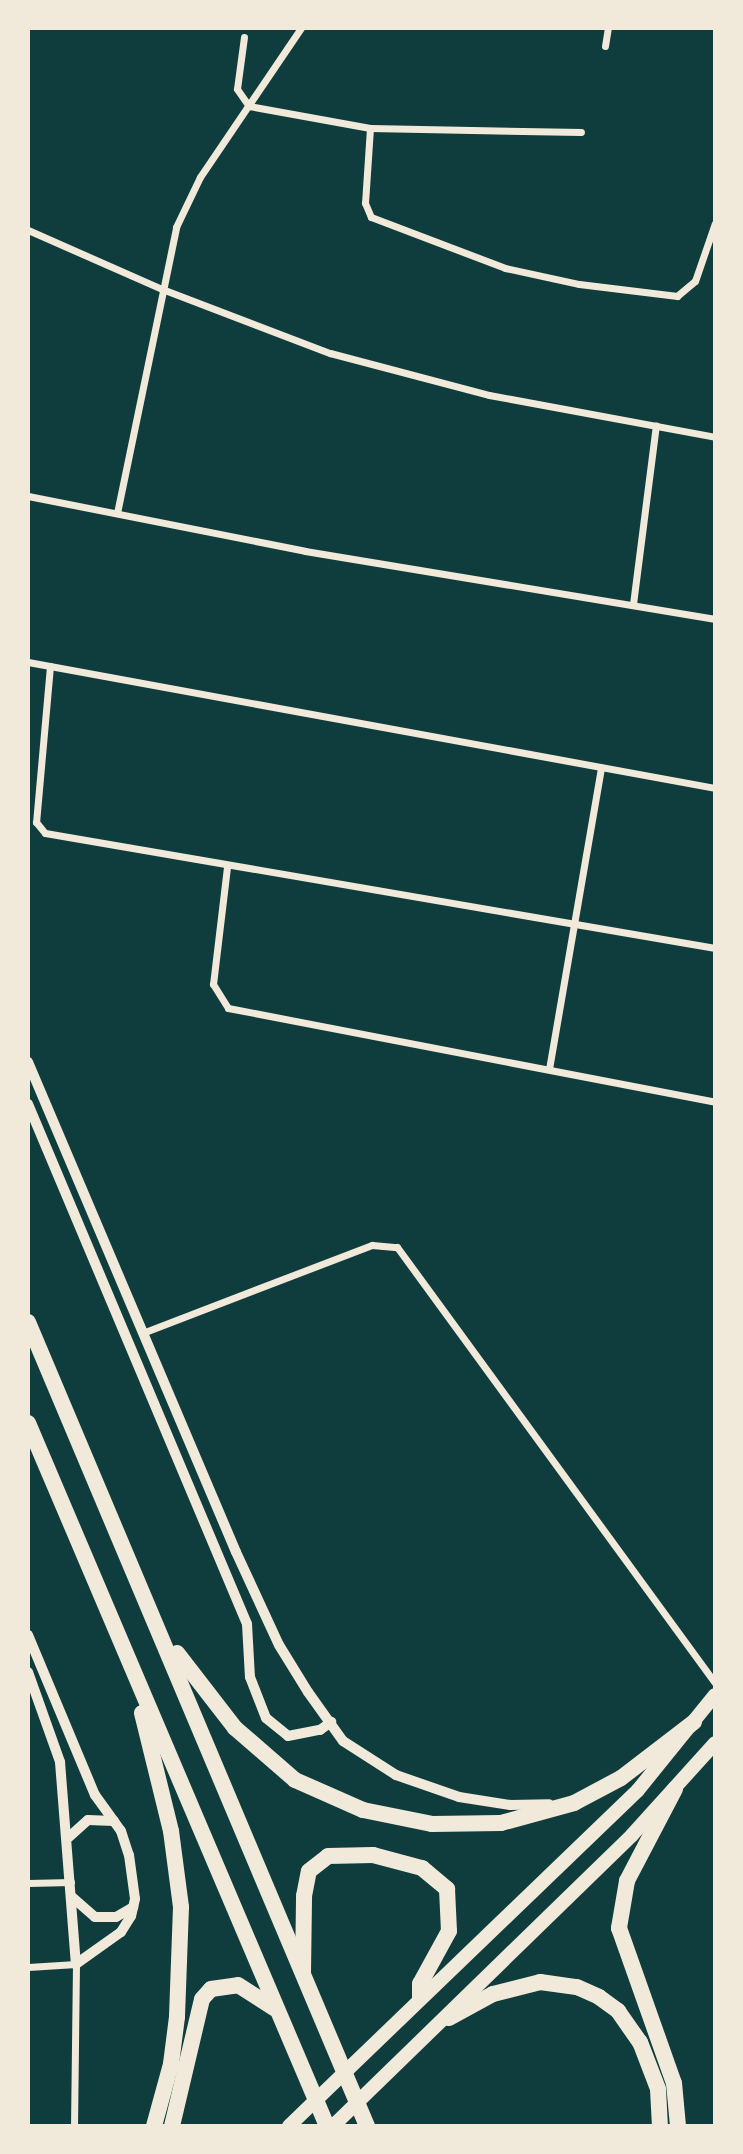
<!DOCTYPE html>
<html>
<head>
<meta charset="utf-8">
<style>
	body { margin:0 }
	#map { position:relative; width:743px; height:2154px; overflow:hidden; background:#0f3d3e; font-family:"Fira Sans Condensed",sans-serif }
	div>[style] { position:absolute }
	.minor>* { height:7px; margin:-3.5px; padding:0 3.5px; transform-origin:3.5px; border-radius:3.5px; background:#f1e9da }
	.tertiary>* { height:10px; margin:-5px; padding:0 5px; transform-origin:5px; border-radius:5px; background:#f1e9da }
	.trunk>* { height:14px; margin:-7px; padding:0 7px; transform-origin:7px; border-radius:7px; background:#f1e9da }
	.motorway>* { height:16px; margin:-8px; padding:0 8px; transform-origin:8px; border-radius:8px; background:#f1e9da }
	span { translate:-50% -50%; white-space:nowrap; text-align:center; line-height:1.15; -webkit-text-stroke:5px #f1e9da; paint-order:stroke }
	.frame { position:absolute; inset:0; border:30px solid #f1e9da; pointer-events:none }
</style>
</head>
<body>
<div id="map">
	<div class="minor">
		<i style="left:244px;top:37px;width:52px;rotate:97.7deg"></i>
		<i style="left:237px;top:89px;width:21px;rotate:55deg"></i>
		<i style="left:249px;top:106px;width:123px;rotate:10.3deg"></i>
		<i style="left:370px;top:128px;width:211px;rotate:1.1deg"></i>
		<i style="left:605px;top:46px;width:18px;rotate:-81deg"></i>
		<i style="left:370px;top:128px;width:75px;rotate:93.8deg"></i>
		<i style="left:365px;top:203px;width:15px;rotate:67deg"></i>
		<i style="left:371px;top:217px;width:143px;rotate:20.8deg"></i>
		<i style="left:505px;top:268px;width:76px;rotate:12.2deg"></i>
		<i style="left:579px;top:284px;width:99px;rotate:7deg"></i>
		<i style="left:677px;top:296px;width:23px;rotate:-40deg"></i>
		<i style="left:695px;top:281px;width:61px;rotate:-71deg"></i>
		<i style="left:28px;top:230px;width:146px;rotate:23.8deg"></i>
		<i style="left:162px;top:289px;width:180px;rotate:20.9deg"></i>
		<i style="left:330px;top:353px;width:164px;rotate:14.8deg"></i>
		<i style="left:489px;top:395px;width:230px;rotate:10.5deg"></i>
		<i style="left:28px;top:496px;width:282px;rotate:11.2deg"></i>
		<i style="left:305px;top:551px;width:416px;rotate:9.4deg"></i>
		<i style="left:117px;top:513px;width:292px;rotate:-78.3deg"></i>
		<i style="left:176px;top:227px;width:55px;rotate:-64.4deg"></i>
		<i style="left:200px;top:177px;width:180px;rotate:-55.9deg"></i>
		<i style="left:633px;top:604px;width:180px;rotate:-82.7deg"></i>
		<i style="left:28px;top:662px;width:698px;rotate:10.39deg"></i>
		<i style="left:50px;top:666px;width:157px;rotate:95.1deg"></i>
		<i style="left:36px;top:822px;width:14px;rotate:51deg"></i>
		<i style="left:45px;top:833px;width:680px;rotate:9.74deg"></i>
		<i style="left:227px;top:867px;width:118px;rotate:96.8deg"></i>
		<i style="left:213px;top:984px;width:28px;rotate:58deg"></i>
		<i style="left:228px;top:1008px;width:496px;rotate:10.9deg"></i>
		<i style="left:549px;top:1069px;width:306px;rotate:-80.2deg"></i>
		<i style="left:145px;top:1332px;width:243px;rotate:-21deg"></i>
		<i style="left:372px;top:1245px;width:25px;rotate:5deg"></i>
		<i style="left:397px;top:1247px;width:540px;rotate:53.89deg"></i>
		<i style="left:28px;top:1883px;width:43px;rotate:-1.3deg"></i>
		<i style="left:28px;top:1967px;width:48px;rotate:-3.6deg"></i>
		<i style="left:76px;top:1964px;width:162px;rotate:90.7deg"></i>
	</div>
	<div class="tertiary">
		<i style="left:28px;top:1062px;width:532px;rotate:67deg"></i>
		<i style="left:236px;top:1552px;width:102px;rotate:65.2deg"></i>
		<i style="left:279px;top:1645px;width:55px;rotate:58.3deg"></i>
		<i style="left:308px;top:1692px;width:60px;rotate:54.5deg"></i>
		<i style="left:343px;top:1741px;width:63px;rotate:32.7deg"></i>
		<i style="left:396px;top:1775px;width:67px;rotate:19.2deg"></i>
		<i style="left:459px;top:1797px;width:52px;rotate:8.9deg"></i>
		<i style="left:510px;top:1805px;width:39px;rotate:-1deg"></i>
		<i style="left:28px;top:1104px;width:564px;rotate:67.16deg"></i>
		<i style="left:247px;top:1624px;width:53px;rotate:86.8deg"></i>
		<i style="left:250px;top:1677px;width:44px;rotate:68.7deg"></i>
		<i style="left:266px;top:1718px;width:28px;rotate:39deg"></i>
		<i style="left:288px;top:1736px;width:33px;rotate:-11deg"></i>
		<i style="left:320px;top:1730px;width:14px;rotate:-36deg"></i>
		<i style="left:28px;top:1635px;width:173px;rotate:67.3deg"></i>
		<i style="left:95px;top:1795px;width:44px;rotate:54.2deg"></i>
		<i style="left:121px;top:1831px;width:25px;rotate:72deg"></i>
		<i style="left:129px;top:1855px;width:44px;rotate:82.2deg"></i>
		<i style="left:135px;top:1899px;width:17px;rotate:103deg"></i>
		<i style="left:131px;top:1916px;width:19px;rotate:122deg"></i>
		<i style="left:121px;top:1932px;width:55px;rotate:144.6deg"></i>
		<i style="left:28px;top:1672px;width:96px;rotate:70.4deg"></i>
		<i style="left:60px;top:1762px;width:203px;rotate:85.5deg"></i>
		<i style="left:69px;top:1837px;width:25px;rotate:-42deg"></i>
		<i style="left:88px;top:1820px;width:26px;rotate:2deg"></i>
		<i style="left:72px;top:1897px;width:30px;rotate:41deg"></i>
		<i style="left:95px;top:1917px;width:21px"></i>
		<i style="left:116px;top:1917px;width:20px;rotate:-30deg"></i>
	</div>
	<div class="trunk">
		<i style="left:289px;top:2126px;width:484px;rotate:-43.9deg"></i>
		<i style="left:638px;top:1790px;width:122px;rotate:-51deg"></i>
		<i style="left:333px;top:2126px;width:417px;rotate:-44.2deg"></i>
		<i style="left:632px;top:1835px;width:124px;rotate:-47.9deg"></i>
	</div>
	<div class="motorway">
		<i style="left:28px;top:1322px;width:873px;rotate:67.14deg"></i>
		<i style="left:28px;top:1423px;width:764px;rotate:66.96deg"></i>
		<i style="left:177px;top:1653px;width:95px;rotate:52.3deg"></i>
		<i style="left:235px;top:1728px;width:79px;rotate:40.9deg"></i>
		<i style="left:295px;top:1780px;width:74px;rotate:23.8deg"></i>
		<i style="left:363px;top:1810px;width:70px;rotate:11.5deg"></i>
		<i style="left:432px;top:1824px;width:69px;rotate:-0.8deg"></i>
		<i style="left:501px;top:1823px;width:76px;rotate:-15.3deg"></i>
		<i style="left:574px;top:1803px;width:53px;rotate:-28deg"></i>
		<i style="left:621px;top:1778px;width:92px;rotate:-37.5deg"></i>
		<i style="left:142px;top:1713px;width:122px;rotate:76.2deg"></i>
		<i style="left:171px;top:1831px;width:77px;rotate:82.5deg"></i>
		<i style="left:181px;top:1907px;width:110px;rotate:92.1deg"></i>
		<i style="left:177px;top:2017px;width:47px;rotate:97.3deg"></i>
		<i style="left:171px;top:2064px;width:64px;rotate:105.3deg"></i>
		<i style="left:675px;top:1789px;width:104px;rotate:117.6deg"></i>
		<i style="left:627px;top:1881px;width:48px;rotate:99.7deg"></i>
		<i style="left:619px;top:1928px;width:164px;rotate:70.5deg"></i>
		<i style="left:674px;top:2083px;width:43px;rotate:84.7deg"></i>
		<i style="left:303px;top:1972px;width:76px;rotate:-89.2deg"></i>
		<i style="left:304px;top:1896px;width:25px;rotate:-79deg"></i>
		<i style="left:309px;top:1871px;width:24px;rotate:-38deg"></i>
		<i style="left:328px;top:1856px;width:45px;rotate:-1.3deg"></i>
		<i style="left:373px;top:1855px;width:51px;rotate:14.9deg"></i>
		<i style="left:422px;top:1868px;width:33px;rotate:40deg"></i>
		<i style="left:447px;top:1889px;width:42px;rotate:87.3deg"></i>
		<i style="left:449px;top:1931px;width:60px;rotate:118.7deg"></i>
		<i style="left:420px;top:1984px;width:14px;rotate:90deg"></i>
		<i style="left:449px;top:2018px;width:50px;rotate:-28.6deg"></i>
		<i style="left:493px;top:1994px;width:49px;rotate:-14.3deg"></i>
		<i style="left:540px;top:1982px;width:37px;rotate:8deg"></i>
		<i style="left:577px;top:1987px;width:24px;rotate:24deg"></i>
		<i style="left:599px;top:1997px;width:24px;rotate:36deg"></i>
		<i style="left:618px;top:2011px;width:38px;rotate:55deg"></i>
		<i style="left:640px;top:2042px;width:50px;rotate:69deg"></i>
		<i style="left:658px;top:2089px;width:37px;rotate:87deg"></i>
		<i style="left:172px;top:2126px;width:130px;rotate:-76.7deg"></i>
		<i style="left:202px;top:1999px;width:13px;rotate:-48deg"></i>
		<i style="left:211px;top:1989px;width:27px;rotate:-8deg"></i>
		<i style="left:238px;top:1985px;width:43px;rotate:32.6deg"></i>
	</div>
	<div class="frame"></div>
</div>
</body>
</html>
